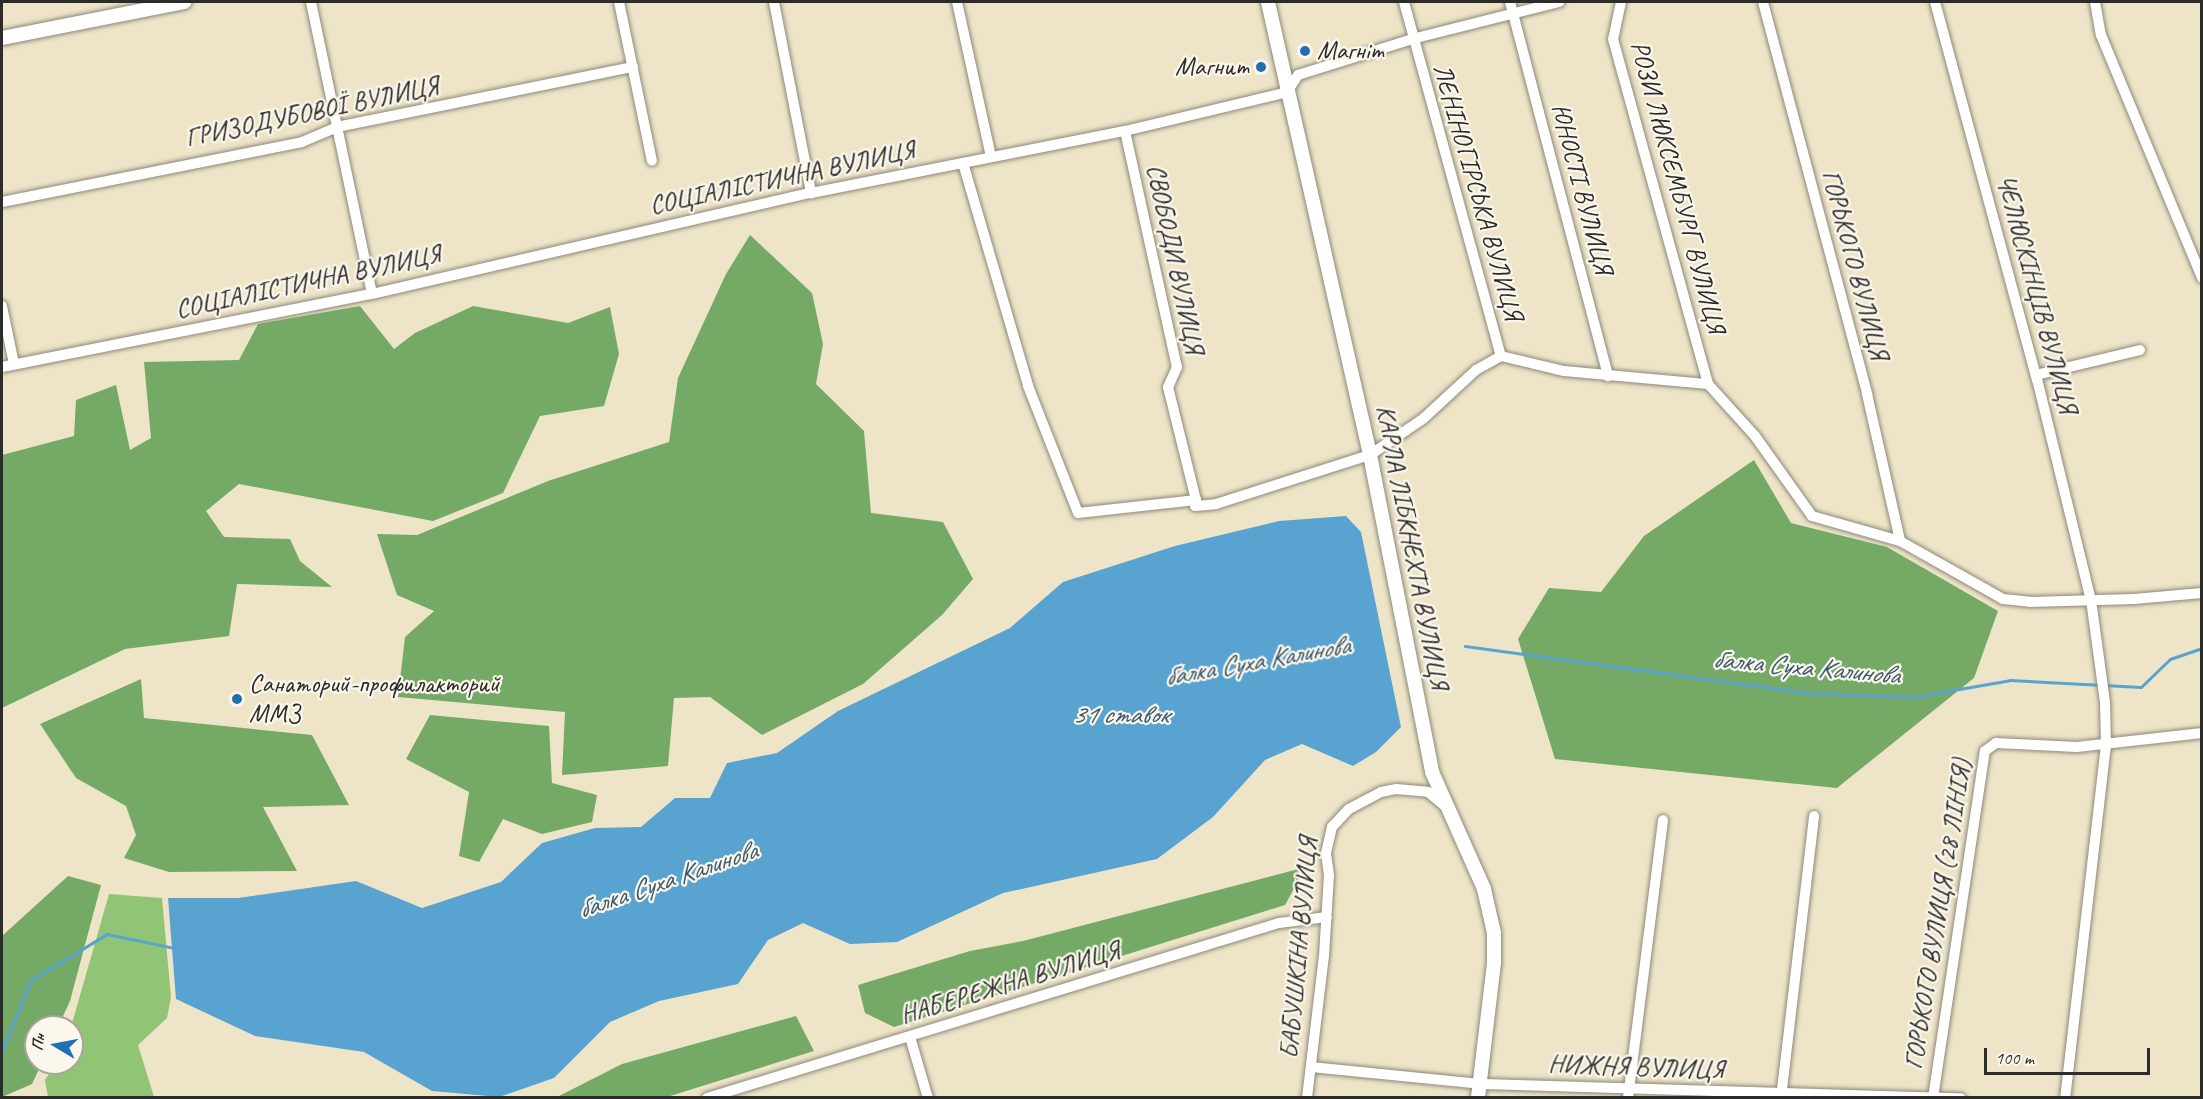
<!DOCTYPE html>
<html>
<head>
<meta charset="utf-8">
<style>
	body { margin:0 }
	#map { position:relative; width:2203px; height:1099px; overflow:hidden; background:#eee5c8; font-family:Caveat,sans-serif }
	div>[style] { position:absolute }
	.green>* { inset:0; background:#91c474 }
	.forest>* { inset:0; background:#74aa66 }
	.water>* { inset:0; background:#58a3d0 }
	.stream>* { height:3px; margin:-1.5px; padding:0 1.5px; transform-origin:1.5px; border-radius:1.5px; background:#58a3d0 }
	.roads { filter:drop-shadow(0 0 2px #8c887a) drop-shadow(0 0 2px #8c887a) }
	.minor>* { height:10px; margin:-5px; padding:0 5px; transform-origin:5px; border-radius:5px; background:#fff }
	.tertiary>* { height:14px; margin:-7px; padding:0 7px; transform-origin:7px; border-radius:7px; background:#fff }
	.dots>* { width:16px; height:16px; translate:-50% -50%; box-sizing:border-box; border:3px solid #fbf7ec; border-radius:50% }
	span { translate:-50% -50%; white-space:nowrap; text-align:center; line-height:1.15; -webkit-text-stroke:4.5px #fbf7ec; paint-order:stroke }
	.poi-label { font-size:26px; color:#2b2b2b }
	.left { translate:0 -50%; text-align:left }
	.right { translate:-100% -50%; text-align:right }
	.street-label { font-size:26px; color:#2b2b2b }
	.water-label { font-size:27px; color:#3d5b6d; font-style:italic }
	.frame { position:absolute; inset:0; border:3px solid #2b2b2b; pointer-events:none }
	.north { position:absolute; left:24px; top:1015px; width:60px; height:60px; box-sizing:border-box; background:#fbf7ec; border:2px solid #a8a59f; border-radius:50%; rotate:280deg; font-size:16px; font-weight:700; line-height:24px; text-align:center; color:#2b2b2b }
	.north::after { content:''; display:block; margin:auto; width:21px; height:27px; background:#1f6fb2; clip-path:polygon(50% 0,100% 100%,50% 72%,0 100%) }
	.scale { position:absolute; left:1984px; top:1048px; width:166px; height:27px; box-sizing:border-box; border:3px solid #2b2b2b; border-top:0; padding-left:8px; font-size:18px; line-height:21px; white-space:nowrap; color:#2b2b2b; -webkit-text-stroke:4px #fbf7ec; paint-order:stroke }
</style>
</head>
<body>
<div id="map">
	<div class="green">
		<i style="clip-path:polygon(109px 894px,162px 898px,171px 997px,167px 1018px,138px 1045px,154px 1097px,48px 1097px,45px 1080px,56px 1063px,72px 1063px,71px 1027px)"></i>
	</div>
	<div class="forest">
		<i style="clip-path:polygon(750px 235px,812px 293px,823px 344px,816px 384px,864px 431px,871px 513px,943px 522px,973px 579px,942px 615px,863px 684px,762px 735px,710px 697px,674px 698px,668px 766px,562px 775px,565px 712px,398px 697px,405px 637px,434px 611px,397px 595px,377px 534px,417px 535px,548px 481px,669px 442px,678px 378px,726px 274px)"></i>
		<i style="clip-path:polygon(360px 306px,394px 349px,415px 333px,473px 306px,568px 323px,610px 307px,619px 354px,604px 406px,540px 416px,503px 493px,433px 521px,239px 484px,206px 511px,224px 537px,290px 539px,300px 561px,332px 587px,237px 584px,229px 636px,125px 649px,2px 708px,2px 455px,74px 436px,76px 400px,116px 385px,130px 450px,151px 438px,144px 362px,239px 360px,258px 324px)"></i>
		<i style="clip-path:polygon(1754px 460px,1791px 523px,1887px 547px,1998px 611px,1974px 678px,1837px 788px,1555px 759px,1518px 639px,1549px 588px,1601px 592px,1644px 536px)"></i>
		<i style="clip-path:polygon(141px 679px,144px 718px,312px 735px,349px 805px,263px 807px,297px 871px,169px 872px,124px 858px,136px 835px,126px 806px,76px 778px,40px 724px)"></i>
		<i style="clip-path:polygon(430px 715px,549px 726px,552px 783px,597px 795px,592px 822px,542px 834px,503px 819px,479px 862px,459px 856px,469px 792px,406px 759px)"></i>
		<i style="clip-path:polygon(1306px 867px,1285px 905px,894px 1027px,865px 1013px,858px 985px,970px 951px,1023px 941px)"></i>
		<i style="clip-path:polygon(68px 876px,101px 885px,70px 1001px,58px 1027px,36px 1027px,36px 1063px,42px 1063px,32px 1084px,2px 1097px,2px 936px)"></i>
		<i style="clip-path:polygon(796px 1016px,814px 1051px,667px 1097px,557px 1097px,622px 1064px)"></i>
	</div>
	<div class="water">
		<i style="clip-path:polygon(1346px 516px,1361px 532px,1401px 727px,1376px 752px,1353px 766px,1302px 744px,1265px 760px,1213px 817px,1157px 859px,1003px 893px,897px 942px,850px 944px,803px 923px,768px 940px,738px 984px,659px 1001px,610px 1022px,554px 1078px,499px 1097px,432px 1091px,364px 1052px,255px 1036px,176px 999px,168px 898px,238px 898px,356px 881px,422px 908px,501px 882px,542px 843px,595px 828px,641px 827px,675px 798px,710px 798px,727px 763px,777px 753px,838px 711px,1010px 628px,1063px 582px,1175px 546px,1279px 521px)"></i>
	</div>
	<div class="stream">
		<i style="left:1465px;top:646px;width:348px;rotate:7.8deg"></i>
		<i style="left:1810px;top:693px;width:103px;rotate:2.2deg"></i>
		<i style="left:1913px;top:697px;width:98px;rotate:-9.9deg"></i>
		<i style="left:2010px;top:680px;width:131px;rotate:3.1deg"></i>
		<i style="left:2141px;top:687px;width:40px;rotate:-44deg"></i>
		<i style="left:2170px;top:659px;width:34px;rotate:-19deg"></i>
		<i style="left:2px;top:1051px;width:77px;rotate:-67.8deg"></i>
		<i style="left:31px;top:980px;width:89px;rotate:-31.2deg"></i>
		<i style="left:107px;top:934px;width:68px;rotate:11.8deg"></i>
	</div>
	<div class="roads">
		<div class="minor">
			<i style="left:311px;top:2px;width:298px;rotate:78.2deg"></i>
			<i style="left:619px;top:2px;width:162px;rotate:78.3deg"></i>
			<i style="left:774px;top:2px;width:195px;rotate:79deg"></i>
			<i style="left:957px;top:2px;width:158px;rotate:77.6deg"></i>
			<i style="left:1404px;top:2px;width:367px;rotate:74.7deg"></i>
			<i style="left:1510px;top:2px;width:387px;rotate:75.3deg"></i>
			<i style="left:1621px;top:2px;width:38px;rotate:102deg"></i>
			<i style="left:1613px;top:39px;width:358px;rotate:74.6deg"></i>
			<i style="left:1763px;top:2px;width:406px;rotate:75.1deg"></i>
			<i style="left:1867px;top:394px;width:151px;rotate:77.3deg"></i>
			<i style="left:1935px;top:2px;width:391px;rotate:74.9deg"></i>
			<i style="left:2037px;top:379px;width:228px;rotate:76.3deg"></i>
			<i style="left:2091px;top:600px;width:103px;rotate:82.2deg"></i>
			<i style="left:2105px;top:702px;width:43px;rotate:88.7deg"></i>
			<i style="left:2106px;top:745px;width:355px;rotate:96.6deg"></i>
			<i style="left:2095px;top:2px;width:34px;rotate:80deg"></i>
			<i style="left:2101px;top:35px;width:263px;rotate:67.4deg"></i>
			<i style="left:1125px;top:131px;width:242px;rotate:77.6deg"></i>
			<i style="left:1177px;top:367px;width:22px;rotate:114deg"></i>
			<i style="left:1168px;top:387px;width:116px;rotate:76.1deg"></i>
			<i style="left:963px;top:163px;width:232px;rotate:73.7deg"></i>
			<i style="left:1028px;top:386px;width:136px;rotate:68.5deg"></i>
			<i style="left:1078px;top:513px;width:119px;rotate:-6.3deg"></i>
			<i style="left:1196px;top:500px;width:6px;rotate:99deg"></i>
			<i style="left:1195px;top:506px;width:21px;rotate:-5deg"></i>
			<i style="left:1216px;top:504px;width:162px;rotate:-17.7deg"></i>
			<i style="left:1370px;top:455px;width:65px;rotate:-34.4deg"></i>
			<i style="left:1424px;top:418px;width:71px;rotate:-42.7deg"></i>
			<i style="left:1476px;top:370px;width:29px;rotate:-29deg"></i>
			<i style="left:1501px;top:356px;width:65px;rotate:13.4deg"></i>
			<i style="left:1564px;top:371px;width:145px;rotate:5.2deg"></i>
			<i style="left:1708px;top:384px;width:70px;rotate:47.9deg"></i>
			<i style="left:1755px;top:436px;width:98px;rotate:54.5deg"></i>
			<i style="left:1812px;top:516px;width:91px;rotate:15.9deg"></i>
			<i style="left:1900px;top:541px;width:118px;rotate:29.4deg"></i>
			<i style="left:2003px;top:599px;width:27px;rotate:6deg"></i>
			<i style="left:2030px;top:602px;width:104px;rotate:-1.7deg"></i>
			<i style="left:2134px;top:599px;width:68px;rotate:-5deg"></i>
			<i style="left:2px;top:202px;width:306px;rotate:-11.3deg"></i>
			<i style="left:302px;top:142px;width:38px;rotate:-23deg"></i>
			<i style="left:337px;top:127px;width:302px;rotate:-11.5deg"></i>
			<i style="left:2px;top:306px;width:59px;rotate:78.3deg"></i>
			<i style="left:2px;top:367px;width:377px;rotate:-11.2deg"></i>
			<i style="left:372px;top:294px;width:450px;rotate:-13deg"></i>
			<i style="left:811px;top:193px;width:320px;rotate:-11.2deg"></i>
			<i style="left:1125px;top:131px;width:167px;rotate:-13.5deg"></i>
			<i style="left:1287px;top:92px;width:20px;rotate:-57deg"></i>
			<i style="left:1298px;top:75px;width:120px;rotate:-17.5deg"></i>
			<i style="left:1412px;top:39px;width:152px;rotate:-14.1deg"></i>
			<i style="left:2036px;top:375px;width:107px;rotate:-13.5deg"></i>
			<i style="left:910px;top:1037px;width:64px;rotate:73.6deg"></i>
			<i style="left:1311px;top:1067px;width:170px;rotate:5.7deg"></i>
			<i style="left:1480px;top:1084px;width:481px;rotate:1.7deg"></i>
			<i style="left:707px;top:1098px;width:598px;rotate:-17.01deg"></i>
			<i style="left:1279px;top:923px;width:48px;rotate:-7.1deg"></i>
			<i style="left:1307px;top:1098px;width:143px;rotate:-83.2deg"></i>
			<i style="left:1324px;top:956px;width:81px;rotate:-86.5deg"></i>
			<i style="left:1329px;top:875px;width:22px;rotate:-98deg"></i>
			<i style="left:1326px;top:853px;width:27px;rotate:-77deg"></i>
			<i style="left:1332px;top:827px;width:25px;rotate:-47deg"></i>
			<i style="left:1349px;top:809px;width:36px;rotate:-28deg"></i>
			<i style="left:1381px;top:792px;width:15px;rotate:-11deg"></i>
			<i style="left:1396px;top:789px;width:32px;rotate:5deg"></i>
			<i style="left:1428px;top:792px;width:23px;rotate:40deg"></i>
			<i style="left:1628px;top:1098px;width:280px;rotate:-82.8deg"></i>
			<i style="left:1781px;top:1098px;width:284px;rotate:-83.3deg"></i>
			<i style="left:1933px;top:1098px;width:351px;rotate:-81.5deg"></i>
			<i style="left:1985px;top:751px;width:14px;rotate:-36deg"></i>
			<i style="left:1996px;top:743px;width:81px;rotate:2.8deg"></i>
			<i style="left:2077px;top:747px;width:126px;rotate:-6.4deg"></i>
		</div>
		<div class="tertiary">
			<i style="left:1268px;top:2px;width:464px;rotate:77.3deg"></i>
			<i style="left:1370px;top:455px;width:323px;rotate:78.9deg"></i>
			<i style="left:1432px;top:772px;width:128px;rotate:66deg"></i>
			<i style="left:1484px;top:889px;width:45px;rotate:77.2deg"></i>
			<i style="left:1494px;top:933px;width:30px;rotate:90deg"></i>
			<i style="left:1494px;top:963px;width:136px;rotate:96.8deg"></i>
			<i style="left:2px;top:38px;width:186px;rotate:-11.2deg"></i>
		</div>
	</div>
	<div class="dots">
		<i style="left:1305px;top:51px;background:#1f6fb2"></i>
		<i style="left:1261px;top:67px;background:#1f6fb2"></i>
		<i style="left:237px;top:699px;background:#1f6fb2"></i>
	</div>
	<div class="poi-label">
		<span class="left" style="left:1317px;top:51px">Магніт</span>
		<span class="right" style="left:1249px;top:67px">Магнит</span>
		<span class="left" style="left:249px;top:699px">Санаторий-профилакторий<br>ММЗ</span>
	</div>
	<div class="street-label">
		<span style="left:312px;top:112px;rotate:-12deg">ГРИЗОДУБОВОЇ ВУЛИЦЯ</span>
		<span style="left:782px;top:178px;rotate:-12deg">СОЦІАЛІСТИЧНА ВУЛИЦЯ</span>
		<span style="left:1678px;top:187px;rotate:75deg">РОЗИ ЛЮКСЕМБУРГ ВУЛИЦЯ</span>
		<span style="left:1582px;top:189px;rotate:75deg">ЮНОСТІ ВУЛИЦЯ</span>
		<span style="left:1478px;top:192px;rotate:74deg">ЛЕНІНОГІРСЬКА ВУЛИЦЯ</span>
		<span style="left:1175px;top:259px;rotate:78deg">СВОБОДИ ВУЛИЦЯ</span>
		<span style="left:1855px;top:265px;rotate:75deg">ГОРЬКОГО ВУЛИЦЯ</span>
		<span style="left:308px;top:282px;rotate:-12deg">СОЦІАЛІСТИЧНА ВУЛИЦЯ</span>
		<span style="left:2037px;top:294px;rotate:75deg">ЧЕЛЮСКІНЦІВ ВУЛИЦЯ</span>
		<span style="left:1412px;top:547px;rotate:79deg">КАРЛА ЛІБКНЕХТА ВУЛИЦЯ</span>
		<span style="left:1938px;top:914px;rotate:-81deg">ГОРЬКОГО ВУЛИЦЯ (28 ЛIНIЯ)</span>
		<span style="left:1299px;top:948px;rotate:-85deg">БАБУШКІНА ВУЛИЦЯ</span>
		<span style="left:1010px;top:983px;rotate:-17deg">НАБЕРЕЖНА ВУЛИЦЯ</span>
		<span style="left:1636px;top:1067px;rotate:2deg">НИЖНЯ ВУЛИЦЯ</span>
	</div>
	<div class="water-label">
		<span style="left:1257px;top:661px;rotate:-10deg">балка Суха Калинова</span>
		<span style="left:1806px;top:667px;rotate:5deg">балка Суха Калинова</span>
		<span style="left:1120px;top:715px">31 ставок</span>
		<span style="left:667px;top:880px;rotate:-19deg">балка Суха Калинова</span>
	</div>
	<div class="frame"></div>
	<div class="north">Пн</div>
	<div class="scale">100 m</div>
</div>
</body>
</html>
